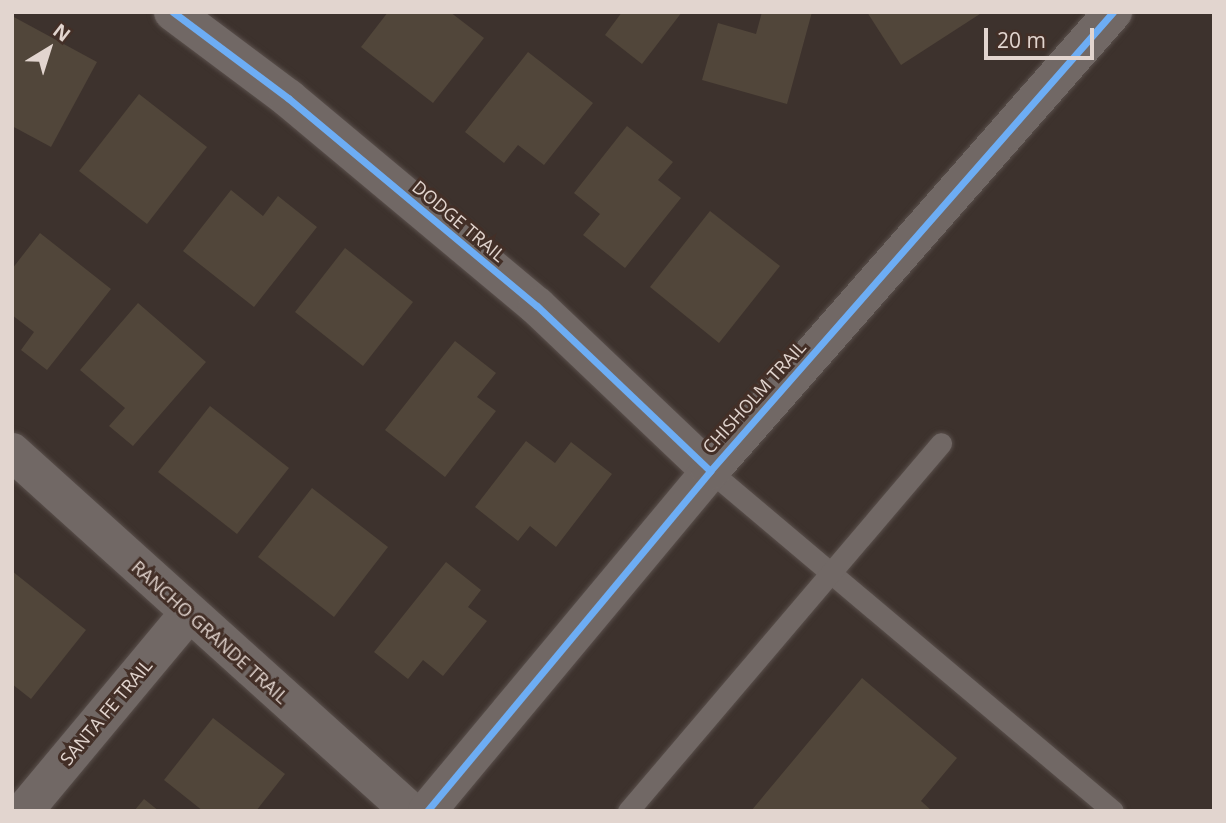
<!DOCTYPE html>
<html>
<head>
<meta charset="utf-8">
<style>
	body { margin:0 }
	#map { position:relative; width:1226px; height:823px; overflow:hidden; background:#3d322d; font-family:"Open Sans",sans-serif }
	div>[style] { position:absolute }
	.building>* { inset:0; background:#51463a }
	.roads { filter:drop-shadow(0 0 2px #594f4b) drop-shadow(0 0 2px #594f4b) }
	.lane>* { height:21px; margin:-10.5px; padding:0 10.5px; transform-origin:10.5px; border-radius:10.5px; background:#716865 }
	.street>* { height:38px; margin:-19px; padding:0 19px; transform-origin:19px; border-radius:19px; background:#716865 }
	.cycleway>* { height:7px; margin:-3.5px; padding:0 3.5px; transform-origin:3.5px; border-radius:3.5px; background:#6dadf4 }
	span { translate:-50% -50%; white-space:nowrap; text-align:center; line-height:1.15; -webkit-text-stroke:6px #432f27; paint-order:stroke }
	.street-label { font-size:18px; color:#e2d5cf }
	.frame { position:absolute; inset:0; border:14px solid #e2d5cf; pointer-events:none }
	.north { position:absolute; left:14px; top:14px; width:70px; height:70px; -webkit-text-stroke:5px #432f27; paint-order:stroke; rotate:38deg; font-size:19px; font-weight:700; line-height:28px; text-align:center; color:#e2d5cf }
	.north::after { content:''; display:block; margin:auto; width:24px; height:32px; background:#e2d5cf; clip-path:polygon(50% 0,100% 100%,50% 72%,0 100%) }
	.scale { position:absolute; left:984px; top:28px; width:110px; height:32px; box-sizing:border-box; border:4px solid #e2d5cf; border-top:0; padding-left:9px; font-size:21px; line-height:24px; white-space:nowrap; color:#e2d5cf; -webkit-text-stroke:5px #432f27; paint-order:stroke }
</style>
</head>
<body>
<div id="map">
	<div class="building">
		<i style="clip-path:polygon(388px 12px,450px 12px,484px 38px,433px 103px,361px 47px)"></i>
		<i style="clip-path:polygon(622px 12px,682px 12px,642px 64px,605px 35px)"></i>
		<i style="clip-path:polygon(762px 12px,812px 12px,787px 104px,702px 80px,718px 23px,756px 34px)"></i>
		<i style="clip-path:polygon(867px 12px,983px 12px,901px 65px)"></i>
		<i style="clip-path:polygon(12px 16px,97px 62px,51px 147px,12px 126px)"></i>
		<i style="clip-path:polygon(528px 52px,593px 103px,544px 165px,518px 145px,504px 163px,465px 132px)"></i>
		<i style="clip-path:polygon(139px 94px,207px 147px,147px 224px,79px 171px)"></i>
		<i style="clip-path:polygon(627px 126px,673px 162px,658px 180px,681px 198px,625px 268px,583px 235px,600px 214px,574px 193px)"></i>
		<i style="clip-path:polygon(231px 190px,263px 216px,278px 196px,317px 227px,254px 307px,183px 251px)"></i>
		<i style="clip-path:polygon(710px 211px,780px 266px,719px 343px,650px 287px)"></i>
		<i style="clip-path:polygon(40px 233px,111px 289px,47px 370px,21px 350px,34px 332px,12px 315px,12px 269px)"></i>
		<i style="clip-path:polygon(345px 248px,413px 302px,363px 366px,295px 312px)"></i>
		<i style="clip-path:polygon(138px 303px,206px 362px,133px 446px,109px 426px,125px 408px,80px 370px)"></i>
		<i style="clip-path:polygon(455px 341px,496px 373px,477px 397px,496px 411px,445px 477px,385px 430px)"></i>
		<i style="clip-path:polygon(210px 406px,289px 468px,237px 534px,158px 472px)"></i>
		<i style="clip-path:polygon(526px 441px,555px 463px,571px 442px,612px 474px,556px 547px,530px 526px,518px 541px,475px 507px)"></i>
		<i style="clip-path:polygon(312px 488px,388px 547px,334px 617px,258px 557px)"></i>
		<i style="clip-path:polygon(446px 562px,481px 590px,468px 607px,487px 621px,443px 676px,423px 660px,408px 679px,374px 652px)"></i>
		<i style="clip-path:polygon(12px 571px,86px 630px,31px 699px,12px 684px)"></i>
		<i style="clip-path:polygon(862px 678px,957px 758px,921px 801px,932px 811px,751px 811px)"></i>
		<i style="clip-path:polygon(213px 718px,285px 774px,256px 811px,203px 811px,164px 780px)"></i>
		<i style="clip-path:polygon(144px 799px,159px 811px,134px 811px)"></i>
	</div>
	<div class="roads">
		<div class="lane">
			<i style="left:710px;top:471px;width:527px;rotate:40.15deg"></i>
			<i style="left:628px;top:811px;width:483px;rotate:-49.6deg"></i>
		</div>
		<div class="street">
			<i style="left:173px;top:12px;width:144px;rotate:36.8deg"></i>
			<i style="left:288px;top:98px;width:324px;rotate:39.9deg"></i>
			<i style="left:537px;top:306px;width:239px;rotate:43.6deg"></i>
			<i style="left:12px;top:452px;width:536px;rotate:42.05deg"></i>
			<i style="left:24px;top:811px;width:258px;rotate:-50.2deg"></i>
			<i style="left:427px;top:811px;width:442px;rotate:-50.2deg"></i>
			<i style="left:710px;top:471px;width:611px;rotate:-48.72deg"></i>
		</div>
	</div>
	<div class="cycleway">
		<i style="left:173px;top:12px;width:144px;rotate:36.8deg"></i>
		<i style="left:288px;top:98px;width:324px;rotate:39.9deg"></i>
		<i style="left:537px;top:306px;width:239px;rotate:43.6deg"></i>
		<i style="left:427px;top:811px;width:442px;rotate:-50.2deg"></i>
		<i style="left:710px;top:471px;width:611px;rotate:-48.72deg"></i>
	</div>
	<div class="street-label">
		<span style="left:459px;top:221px;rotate:40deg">DODGE TRAIL</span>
		<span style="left:754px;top:397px;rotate:-48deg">CHISHOLM TRAIL</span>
		<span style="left:210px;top:632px;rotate:42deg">RANCHO GRANDE TRAIL</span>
		<span style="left:106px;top:712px;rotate:-50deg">SANTA FE TRAIL</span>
	</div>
	<div class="frame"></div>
	<div class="north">N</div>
	<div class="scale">20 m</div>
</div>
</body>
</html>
